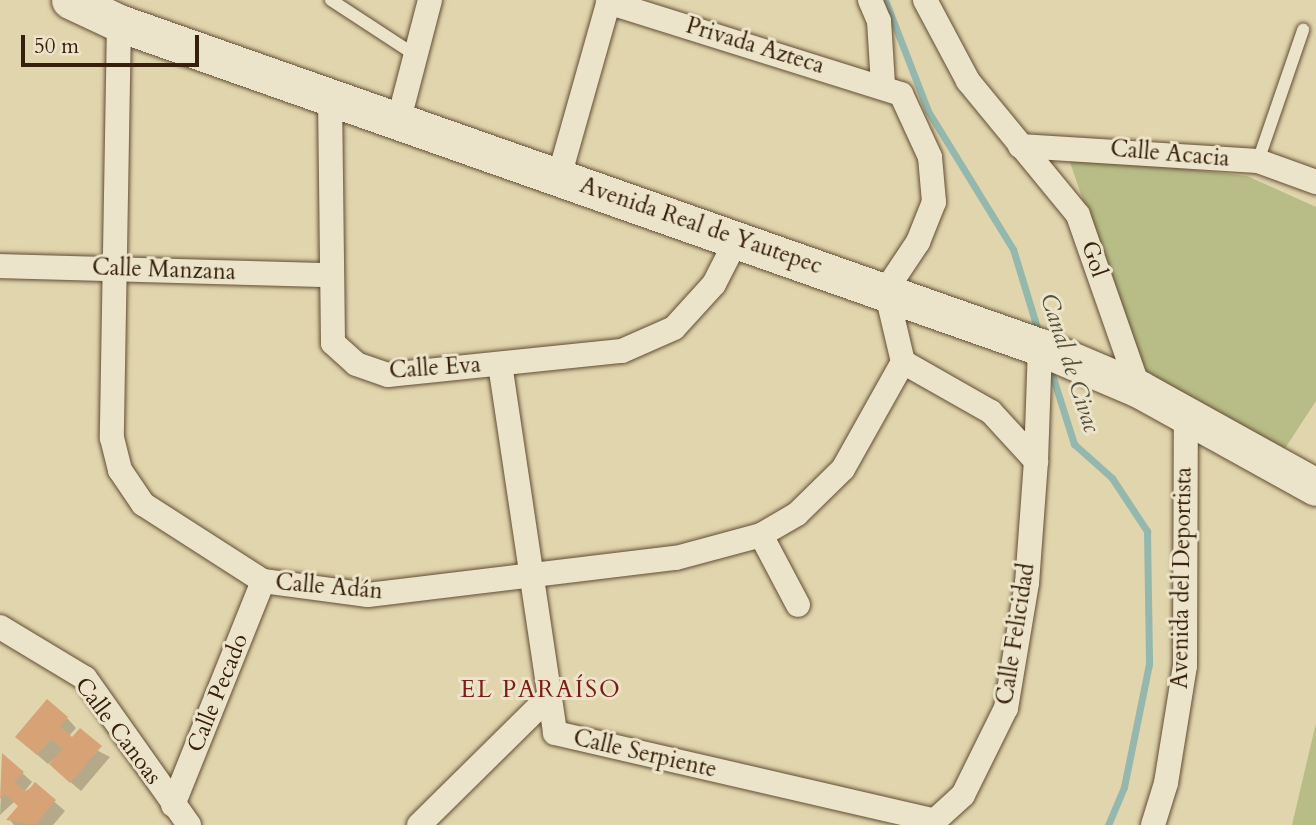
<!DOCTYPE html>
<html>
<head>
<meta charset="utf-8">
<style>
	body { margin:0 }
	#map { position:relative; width:1316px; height:825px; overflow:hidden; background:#e1d5ad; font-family:Cardo,serif }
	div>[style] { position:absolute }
	.green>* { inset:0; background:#b8bc86 }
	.shadow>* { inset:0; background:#0003 }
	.stream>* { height:7px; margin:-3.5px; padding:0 3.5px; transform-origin:3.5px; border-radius:3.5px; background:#94b8ad }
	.building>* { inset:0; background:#d8a277 }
	.roads { filter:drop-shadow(0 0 2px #624d34) drop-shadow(0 0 2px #624d34) }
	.lane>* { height:12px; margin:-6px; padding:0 6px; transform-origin:6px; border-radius:6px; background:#ece4ca }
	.street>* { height:24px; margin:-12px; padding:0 12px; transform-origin:12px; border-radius:12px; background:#ece4ca }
	.secondary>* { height:37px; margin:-18.5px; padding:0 18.5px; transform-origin:18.5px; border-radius:18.5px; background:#ece4ca }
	span { translate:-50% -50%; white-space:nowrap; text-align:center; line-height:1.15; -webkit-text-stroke:6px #ece4ca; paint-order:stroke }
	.street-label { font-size:23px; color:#37200b }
	.water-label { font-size:24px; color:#534e3c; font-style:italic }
	.neighbourhood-label { font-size:24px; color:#7a1f14; letter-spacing:2px }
	.scale { position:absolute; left:21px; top:35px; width:178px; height:32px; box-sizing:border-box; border:4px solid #37200b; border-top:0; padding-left:9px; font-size:21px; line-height:24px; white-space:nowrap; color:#37200b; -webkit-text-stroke:5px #ece4ca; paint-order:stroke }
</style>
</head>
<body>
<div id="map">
	<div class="green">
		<i style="clip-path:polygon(1068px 156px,1247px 176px,1316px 207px,1316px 401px,1280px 456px,1144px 382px)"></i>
		<i style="clip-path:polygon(1316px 723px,1316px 825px,1292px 825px)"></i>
	</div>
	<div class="shadow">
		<i style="clip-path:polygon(67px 718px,76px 728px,69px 736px,110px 757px,81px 791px,61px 774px,65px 750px,48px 764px,27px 746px)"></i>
		<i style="clip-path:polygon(3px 755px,32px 782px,24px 792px,35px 785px,65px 811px,53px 825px,14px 825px,9px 819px,20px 807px,14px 802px,0 815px)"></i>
	</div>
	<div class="stream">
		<i style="left:885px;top:0;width:119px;rotate:68.8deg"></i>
		<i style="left:928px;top:111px;width:162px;rotate:58.4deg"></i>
		<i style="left:1013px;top:249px;width:89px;rotate:73deg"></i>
		<i style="left:1049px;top:365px;width:83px;rotate:72.4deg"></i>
		<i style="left:1074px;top:444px;width:51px;rotate:41.8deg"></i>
		<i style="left:1112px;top:478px;width:64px;rotate:56.6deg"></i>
		<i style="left:1147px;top:531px;width:133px;rotate:89.1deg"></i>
		<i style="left:1149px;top:664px;width:126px;rotate:101.5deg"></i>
		<i style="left:1124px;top:787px;width:41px;rotate:112.8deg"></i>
	</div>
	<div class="building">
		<i style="clip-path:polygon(47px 699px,68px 717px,60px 726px,72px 737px,80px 728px,102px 746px,70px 783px,49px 764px,63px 749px,51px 739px,37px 755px,15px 737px)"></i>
		<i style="clip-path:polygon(2px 753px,24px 772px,14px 782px,27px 792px,35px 782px,56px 800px,35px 825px,6px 820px,18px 806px,4px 794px,0 799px)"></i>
	</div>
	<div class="roads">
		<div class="lane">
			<i style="left:331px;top:0;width:100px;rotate:33.2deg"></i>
			<i style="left:1258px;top:161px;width:139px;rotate:-71deg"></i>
		</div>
		<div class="street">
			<i style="left:870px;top:0;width:23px;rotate:67deg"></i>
			<i style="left:879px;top:21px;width:64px;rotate:86.4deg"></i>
			<i style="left:925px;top:0;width:92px;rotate:62deg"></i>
			<i style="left:968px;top:81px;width:173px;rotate:50.6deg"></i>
			<i style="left:1078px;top:215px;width:184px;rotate:70.7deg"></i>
			<i style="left:119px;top:23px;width:415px;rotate:91deg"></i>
			<i style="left:112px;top:438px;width:33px;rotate:76deg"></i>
			<i style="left:120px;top:470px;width:41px;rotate:55.9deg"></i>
			<i style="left:143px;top:504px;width:143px;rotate:32.7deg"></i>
			<i style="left:263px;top:581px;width:106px;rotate:7.6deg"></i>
			<i style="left:368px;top:595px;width:310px;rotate:-6.9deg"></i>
			<i style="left:676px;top:558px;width:88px;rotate:-15.1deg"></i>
			<i style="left:761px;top:535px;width:42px;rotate:-30.3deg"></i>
			<i style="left:797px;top:514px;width:64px;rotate:-44.4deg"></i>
			<i style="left:843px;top:469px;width:123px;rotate:-60.7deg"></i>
			<i style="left:903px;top:362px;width:74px;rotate:-103.3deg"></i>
			<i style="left:886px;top:290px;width:58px;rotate:-56.3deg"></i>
			<i style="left:918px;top:242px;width:43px;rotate:-68.2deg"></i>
			<i style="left:934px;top:202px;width:45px;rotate:-95.1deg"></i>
			<i style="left:930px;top:157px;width:69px;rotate:-114.7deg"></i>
			<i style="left:901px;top:94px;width:307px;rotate:-162.6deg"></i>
			<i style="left:330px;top:97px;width:246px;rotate:89.3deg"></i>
			<i style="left:333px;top:343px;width:31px;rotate:42deg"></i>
			<i style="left:356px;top:364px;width:34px;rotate:19deg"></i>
			<i style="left:388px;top:375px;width:235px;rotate:-5.9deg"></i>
			<i style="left:622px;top:351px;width:57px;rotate:-23.9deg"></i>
			<i style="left:674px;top:328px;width:59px;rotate:-47.7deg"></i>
			<i style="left:714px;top:284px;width:53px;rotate:-62.9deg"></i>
			<i style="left:399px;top:119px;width:123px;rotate:-75.4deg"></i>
			<i style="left:1020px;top:146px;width:238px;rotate:3.6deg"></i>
			<i style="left:1258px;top:161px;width:62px;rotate:19.9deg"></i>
			<i style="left:559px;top:177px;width:184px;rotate:-74.2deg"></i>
			<i style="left:0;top:266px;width:328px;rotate:1.6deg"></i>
			<i style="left:903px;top:362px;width:101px;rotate:29.6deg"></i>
			<i style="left:991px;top:412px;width:67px;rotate:47.4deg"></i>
			<i style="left:1036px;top:461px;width:122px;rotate:94.2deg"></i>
			<i style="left:1027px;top:583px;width:127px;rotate:99.5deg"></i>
			<i style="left:1006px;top:708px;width:97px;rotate:116.3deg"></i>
			<i style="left:963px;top:795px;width:45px;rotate:137.7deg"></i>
			<i style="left:500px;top:364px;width:373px;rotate:81.5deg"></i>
			<i style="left:555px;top:733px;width:390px;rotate:13deg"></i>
			<i style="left:1036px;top:461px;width:114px;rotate:-88deg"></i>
			<i style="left:761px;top:535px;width:79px;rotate:62.1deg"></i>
			<i style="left:0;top:627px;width:99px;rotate:31deg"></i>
			<i style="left:85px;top:678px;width:180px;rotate:54.7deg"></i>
			<i style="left:173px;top:805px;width:241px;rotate:-68.1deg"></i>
			<i style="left:419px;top:825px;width:184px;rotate:-44.6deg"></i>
			<i style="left:1153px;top:825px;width:44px;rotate:-72.8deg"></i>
			<i style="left:1166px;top:783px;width:119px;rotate:-80.8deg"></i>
			<i style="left:1185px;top:666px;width:254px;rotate:-89.8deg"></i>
		</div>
		<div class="secondary">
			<i style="left:70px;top:0;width:54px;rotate:25.1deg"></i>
			<i style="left:119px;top:23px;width:976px;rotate:19.38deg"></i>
			<i style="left:1040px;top:347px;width:108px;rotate:23deg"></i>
			<i style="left:1139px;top:389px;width:202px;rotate:29deg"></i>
		</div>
	</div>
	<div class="street-label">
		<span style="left:755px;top:46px;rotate:17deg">Privada Azteca</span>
		<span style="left:1170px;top:154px;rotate:5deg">Calle Acacia</span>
		<span style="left:701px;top:226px;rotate:19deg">Avenida Real de Yautepec</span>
		<span style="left:1094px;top:259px;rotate:71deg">Gol</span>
		<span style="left:164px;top:270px;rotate:2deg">Calle Manzana</span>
		<span style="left:435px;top:368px;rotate:-4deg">Calle Eva</span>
		<span style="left:1182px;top:578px;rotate:-89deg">Avenida del Deportista</span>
		<span style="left:329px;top:587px;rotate:5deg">Calle Adán</span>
		<span style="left:1016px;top:634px;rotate:-81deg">Calle Felicidad</span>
		<span style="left:218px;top:693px;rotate:-68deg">Calle Pecado</span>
		<span style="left:118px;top:731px;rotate:53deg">Calle Canoas</span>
		<span style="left:645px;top:754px;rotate:13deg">Calle Serpiente</span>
	</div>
	<div class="water-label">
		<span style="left:1070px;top:363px;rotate:72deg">Canal de Civac</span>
	</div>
	<div class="neighbourhood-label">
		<span style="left:541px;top:690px">EL PARAÍSO</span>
	</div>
	<div class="scale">50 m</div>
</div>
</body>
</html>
